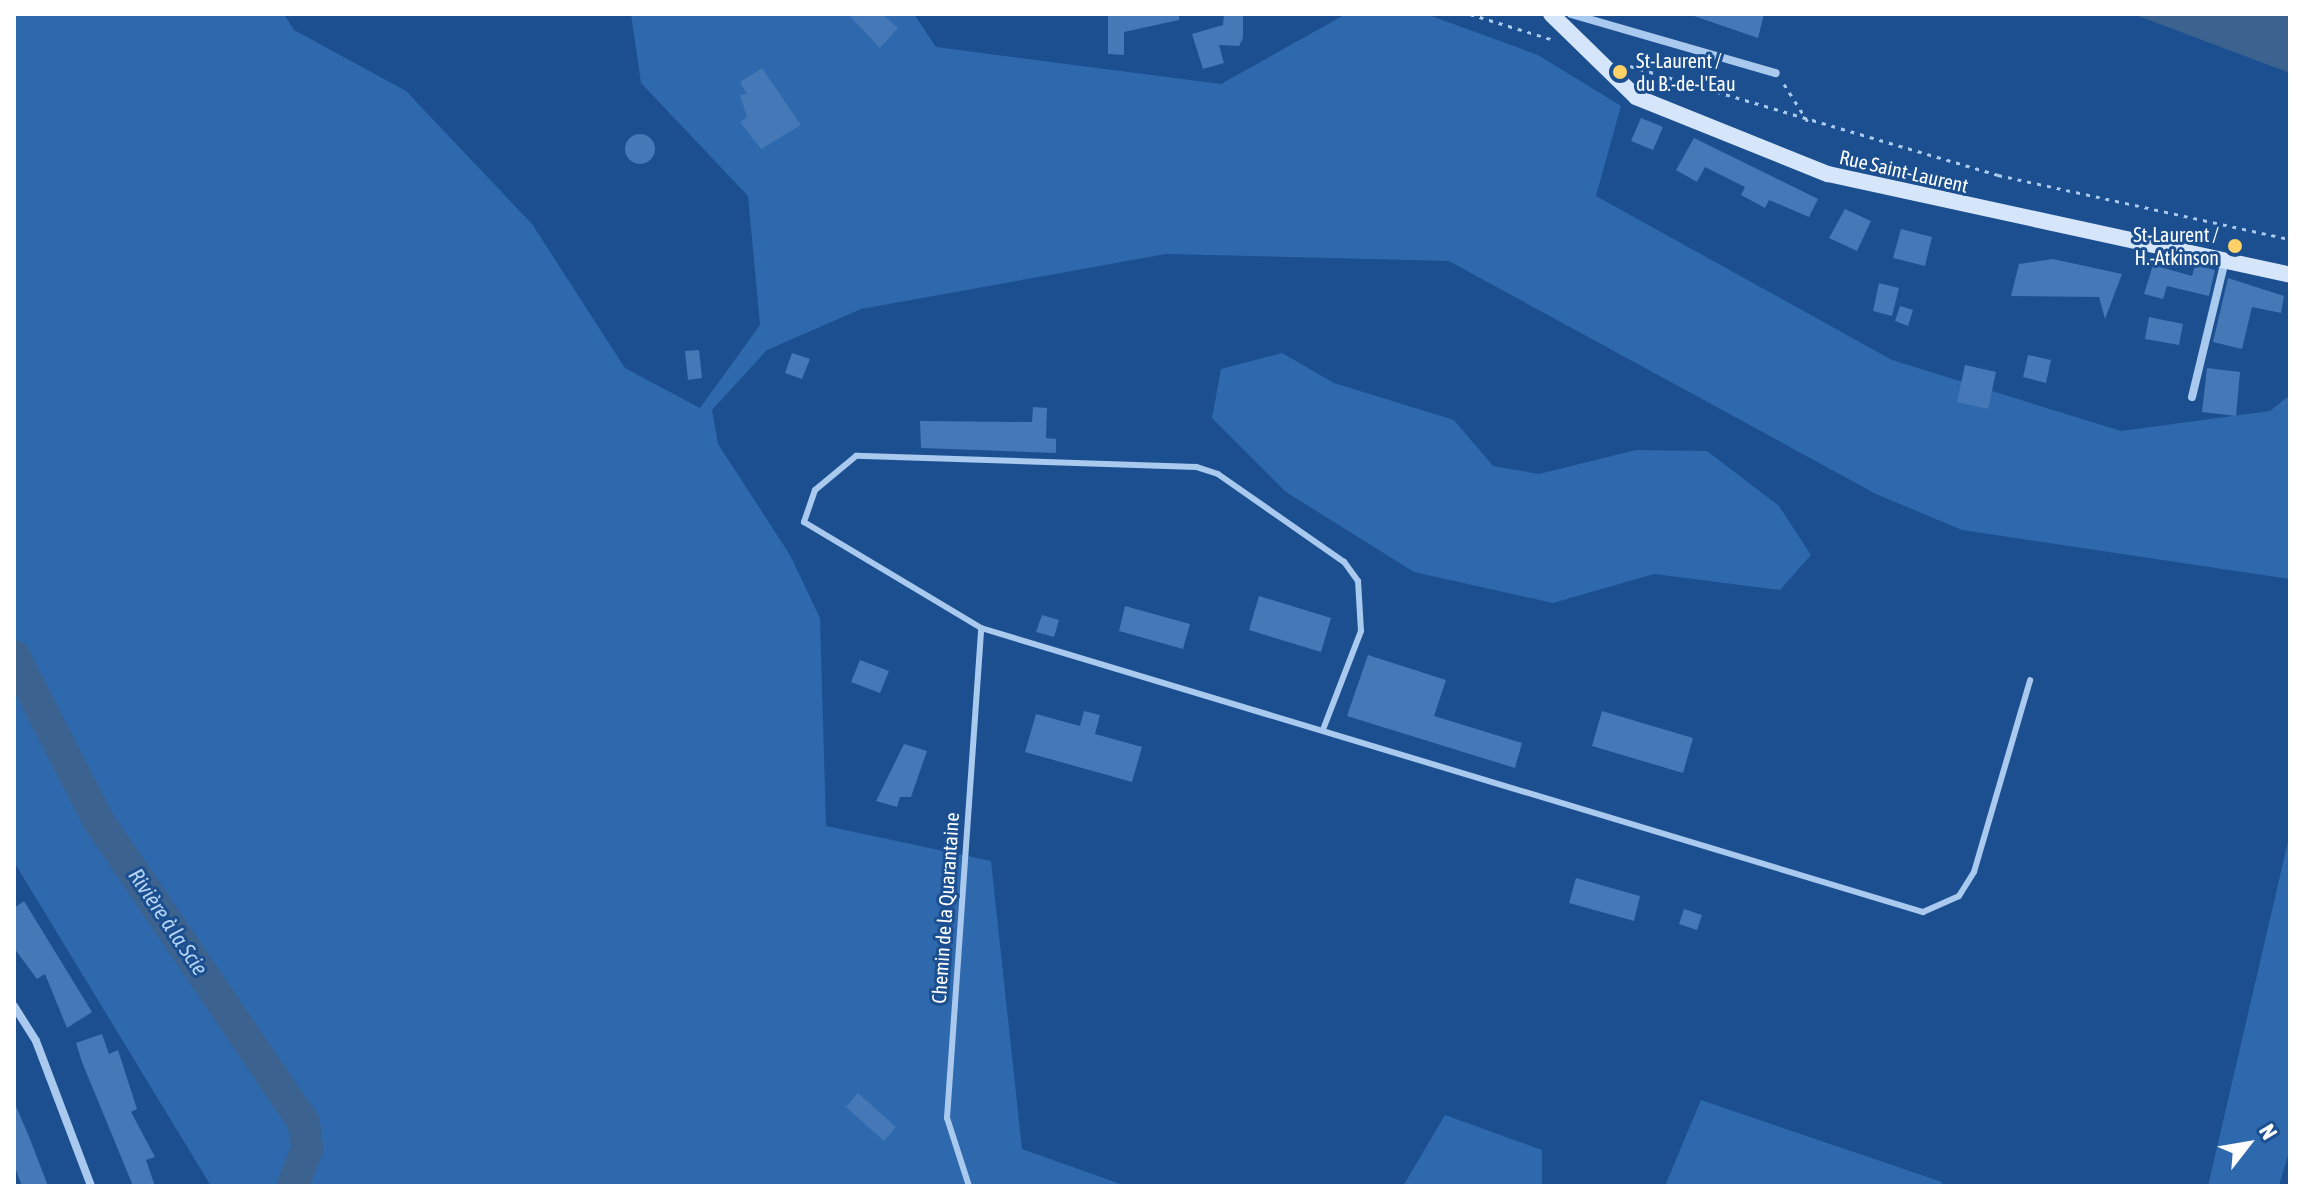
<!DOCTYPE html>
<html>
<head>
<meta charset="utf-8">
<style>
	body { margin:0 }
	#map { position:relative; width:2304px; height:1200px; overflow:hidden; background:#1b4f8f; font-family:"Asap Condensed",sans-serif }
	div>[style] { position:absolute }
	.green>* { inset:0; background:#2e69ad }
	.water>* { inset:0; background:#3c6290 }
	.river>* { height:32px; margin:-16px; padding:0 16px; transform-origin:16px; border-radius:16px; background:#3c6290 }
	.building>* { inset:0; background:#4478b7 }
	.round { border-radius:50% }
	.path>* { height:3px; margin-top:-1.5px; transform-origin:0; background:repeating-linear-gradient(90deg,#a9c9ee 0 4px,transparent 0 10px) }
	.lane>* { height:6px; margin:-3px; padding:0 3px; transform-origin:3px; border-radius:3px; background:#a9c9ee }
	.street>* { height:8px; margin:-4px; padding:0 4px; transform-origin:4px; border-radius:4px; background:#a9c9ee }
	.secondary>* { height:16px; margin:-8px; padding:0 8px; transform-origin:8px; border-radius:8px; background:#d6e6fa }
	.dots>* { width:22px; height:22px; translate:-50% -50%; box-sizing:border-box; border:4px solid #1b4f8f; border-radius:50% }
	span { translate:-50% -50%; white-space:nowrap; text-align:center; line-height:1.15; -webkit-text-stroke:6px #1b4f8f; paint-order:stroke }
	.poi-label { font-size:20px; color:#fff }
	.left { translate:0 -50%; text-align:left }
	.right { translate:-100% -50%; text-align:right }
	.street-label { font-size:20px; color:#fff }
	.water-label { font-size:22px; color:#b5d3f5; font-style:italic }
	.frame { position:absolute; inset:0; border:16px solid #fff; pointer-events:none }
	.north { position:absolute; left:2208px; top:1104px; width:80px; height:80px; -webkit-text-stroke:6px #1b4f8f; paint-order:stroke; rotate:59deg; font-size:22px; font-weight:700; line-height:32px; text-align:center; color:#fff }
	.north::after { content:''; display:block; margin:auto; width:28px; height:36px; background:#fff; clip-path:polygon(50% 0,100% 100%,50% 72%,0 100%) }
</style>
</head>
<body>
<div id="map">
	<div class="green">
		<i style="clip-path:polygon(14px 14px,284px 14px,294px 30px,406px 91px,532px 224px,625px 368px,700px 408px,760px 325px,748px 196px,641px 83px,631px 14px,914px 14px,936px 47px,1221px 84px,1346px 14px,1426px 14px,1538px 55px,1621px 106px,1596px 196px,1892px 360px,2121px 431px,2270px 411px,2290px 395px,2290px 579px,1962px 530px,1876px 494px,1449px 261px,1166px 254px,861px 309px,767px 350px,712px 410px,718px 444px,790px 555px,820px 618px,826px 826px,991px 861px,1022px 1149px,1126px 1186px,211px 1186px,14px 862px)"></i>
		<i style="clip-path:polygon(1282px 353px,1334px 383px,1454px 420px,1493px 466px,1539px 474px,1636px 450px,1707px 451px,1779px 506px,1811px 555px,1780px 590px,1654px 574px,1553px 603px,1414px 572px,1286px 492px,1212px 418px,1221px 369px)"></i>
		<i style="clip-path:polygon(2290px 833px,2290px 1148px,2279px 1186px,2208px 1186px)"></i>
		<i style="clip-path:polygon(1701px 1100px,1942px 1182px,1943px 1186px,1665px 1186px)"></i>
		<i style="clip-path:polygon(1445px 1115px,1542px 1150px,1542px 1186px,1403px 1186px)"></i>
	</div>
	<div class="water">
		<i style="clip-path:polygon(2133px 14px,2290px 14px,2290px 73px)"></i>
	</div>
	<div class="river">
		<i style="left:14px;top:656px;width:184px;rotate:62.9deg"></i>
		<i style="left:98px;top:820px;width:366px;rotate:55.8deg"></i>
		<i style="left:304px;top:1123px;width:26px;rotate:83deg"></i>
		<i style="left:307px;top:1149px;width:40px;rotate:111deg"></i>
	</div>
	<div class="building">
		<i style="clip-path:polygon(848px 14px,882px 14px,898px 28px,880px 48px)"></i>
		<i style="clip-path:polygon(1108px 14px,1179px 14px,1179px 20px,1124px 32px,1124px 55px,1108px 54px)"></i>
		<i style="clip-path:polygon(1224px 14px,1243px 14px,1243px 38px,1239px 46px,1219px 45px,1224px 63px,1203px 69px,1192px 34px,1223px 25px)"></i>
		<i style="clip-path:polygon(1688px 14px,1764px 14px,1758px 38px)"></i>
		<i style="clip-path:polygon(762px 68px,801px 125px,761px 149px,740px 122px,747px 117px,740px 95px,747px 94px,740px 82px)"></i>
		<i style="clip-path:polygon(1641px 118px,1663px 127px,1653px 150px,1631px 141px)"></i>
		<i class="round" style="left:625px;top:134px;width:30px;height:30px"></i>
		<i style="clip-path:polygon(1694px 138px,1818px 199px,1809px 217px,1769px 200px,1765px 208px,1741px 195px,1745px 187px,1705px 167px,1697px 182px,1676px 170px)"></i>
		<i style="clip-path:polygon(1845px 209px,1871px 221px,1857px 251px,1829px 238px)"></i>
		<i style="clip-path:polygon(1901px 229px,1932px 237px,1925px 266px,1893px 258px)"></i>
		<i style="clip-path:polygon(2053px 259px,2122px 274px,2105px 319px,2099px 297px,2011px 296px,2019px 264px)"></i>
		<i style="clip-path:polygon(2153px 265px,2192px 276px,2195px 265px,2215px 270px,2209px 296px,2167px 286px,2163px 299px,2144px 294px)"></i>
		<i style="clip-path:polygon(2228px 278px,2284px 296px,2281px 313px,2252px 307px,2242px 349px,2213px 342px)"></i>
		<i style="clip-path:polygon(1879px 283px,1899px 288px,1892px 316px,1873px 311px)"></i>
		<i style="clip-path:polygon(1900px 306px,1913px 310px,1908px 326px,1895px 321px)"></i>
		<i style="clip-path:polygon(2149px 317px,2183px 324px,2179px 345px,2145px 339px)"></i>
		<i style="clip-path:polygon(699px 350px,702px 378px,688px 380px,685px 351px)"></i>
		<i style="clip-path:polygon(792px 353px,810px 359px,802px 379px,785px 373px)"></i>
		<i style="clip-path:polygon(2028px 355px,2051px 360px,2046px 383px,2023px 377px)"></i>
		<i style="clip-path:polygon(1965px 365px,1996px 372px,1988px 409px,1957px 402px)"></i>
		<i style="clip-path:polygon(2207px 368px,2240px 372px,2236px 416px,2202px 412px)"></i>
		<i style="clip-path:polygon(1033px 407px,1047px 408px,1046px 438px,1056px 439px,1056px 453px,921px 448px,920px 421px,1032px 422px)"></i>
		<i style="clip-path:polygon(1259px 596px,1331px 618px,1321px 652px,1249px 630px)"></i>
		<i style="clip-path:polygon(1125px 606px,1190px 624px,1183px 649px,1119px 631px)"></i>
		<i style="clip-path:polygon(1042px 615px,1059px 620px,1054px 637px,1036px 632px)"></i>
		<i style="clip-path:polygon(1368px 655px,1446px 680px,1434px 716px,1522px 743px,1515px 768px,1347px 716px)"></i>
		<i style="clip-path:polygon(860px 660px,889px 671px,880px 693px,851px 682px)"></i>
		<i style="clip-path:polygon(1084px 711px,1100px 715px,1095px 734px,1142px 747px,1132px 782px,1025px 752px,1036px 714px,1080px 726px)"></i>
		<i style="clip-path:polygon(1602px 711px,1693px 738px,1683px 773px,1592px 746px)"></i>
		<i style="clip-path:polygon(904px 744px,927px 751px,911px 797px,900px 797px,897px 807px,876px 801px)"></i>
		<i style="clip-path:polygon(1576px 878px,1640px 896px,1634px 921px,1569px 903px)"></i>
		<i style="clip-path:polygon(24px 901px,92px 1012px,67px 1028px,45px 974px,37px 979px,14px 948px,14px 908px)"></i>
		<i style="clip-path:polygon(1684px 909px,1702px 915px,1697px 930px,1679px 924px)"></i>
		<i style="clip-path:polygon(102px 1034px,109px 1054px,118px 1050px,137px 1109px,131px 1112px,155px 1157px,146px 1160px,155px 1186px,133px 1186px,82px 1062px,76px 1043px)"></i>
		<i style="clip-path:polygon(858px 1093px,896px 1127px,884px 1141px,846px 1107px)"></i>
		<i style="clip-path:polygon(15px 1104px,30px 1139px,48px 1186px,22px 1186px,14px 1165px)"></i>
	</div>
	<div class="path">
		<i style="left:1470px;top:14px;width:85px;rotate:17.2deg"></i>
		<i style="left:1630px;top:66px;width:384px;rotate:16.5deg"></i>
		<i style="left:1998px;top:175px;width:299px;rotate:12.4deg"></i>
		<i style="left:1784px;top:84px;width:45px;rotate:57.7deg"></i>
	</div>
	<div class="lane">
		<i style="left:1324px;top:727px;width:103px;rotate:-68.9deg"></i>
		<i style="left:1361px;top:631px;width:50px;rotate:-93.4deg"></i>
		<i style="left:1358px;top:581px;width:24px;rotate:-126deg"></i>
		<i style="left:1344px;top:562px;width:154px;rotate:-145.1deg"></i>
		<i style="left:1218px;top:474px;width:23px;rotate:-162deg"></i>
		<i style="left:1196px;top:467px;width:340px;rotate:-178.1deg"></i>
		<i style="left:856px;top:456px;width:53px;rotate:140.3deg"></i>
		<i style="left:815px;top:490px;width:34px;rotate:109deg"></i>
		<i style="left:804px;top:522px;width:206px;rotate:30.9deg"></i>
		<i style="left:981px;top:628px;width:984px;rotate:16.78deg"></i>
		<i style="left:1923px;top:912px;width:39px;rotate:-24deg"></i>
		<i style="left:1959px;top:896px;width:28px;rotate:-58deg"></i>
		<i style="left:1974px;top:872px;width:200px;rotate:-73.7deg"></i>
		<i style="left:969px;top:1186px;width:71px;rotate:-107.9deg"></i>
		<i style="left:947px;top:1118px;width:491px;rotate:-86deg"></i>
	</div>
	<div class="street">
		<i style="left:1571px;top:14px;width:213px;rotate:16.1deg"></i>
		<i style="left:2192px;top:397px;width:136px;rotate:-76.4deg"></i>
		<i style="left:14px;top:1006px;width:41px;rotate:57.8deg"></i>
		<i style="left:36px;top:1041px;width:155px;rotate:69.2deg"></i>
	</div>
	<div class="secondary">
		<i style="left:1551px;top:14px;width:119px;rotate:44.3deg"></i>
		<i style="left:1636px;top:97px;width:207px;rotate:21.9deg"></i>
		<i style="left:1828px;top:174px;width:473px;rotate:12.3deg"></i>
	</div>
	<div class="dots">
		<i style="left:1620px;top:72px;background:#ffd166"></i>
		<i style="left:2235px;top:246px;background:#ffd166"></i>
	</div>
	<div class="poi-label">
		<span class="left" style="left:1636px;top:72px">St-Laurent /<br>du B.-de-l'Eau</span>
		<span class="right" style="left:2219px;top:246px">St-Laurent /<br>H.-Atkinson</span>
	</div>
	<div class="street-label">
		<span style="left:1904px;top:171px;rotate:13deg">Rue Saint-Laurent</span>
		<span style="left:945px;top:908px;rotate:-86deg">Chemin de la Quarantaine</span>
	</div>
	<div class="water-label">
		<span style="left:168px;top:922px;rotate:56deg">Rivière à la Scie</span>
	</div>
	<div class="frame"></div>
	<div class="north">N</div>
</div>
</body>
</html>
